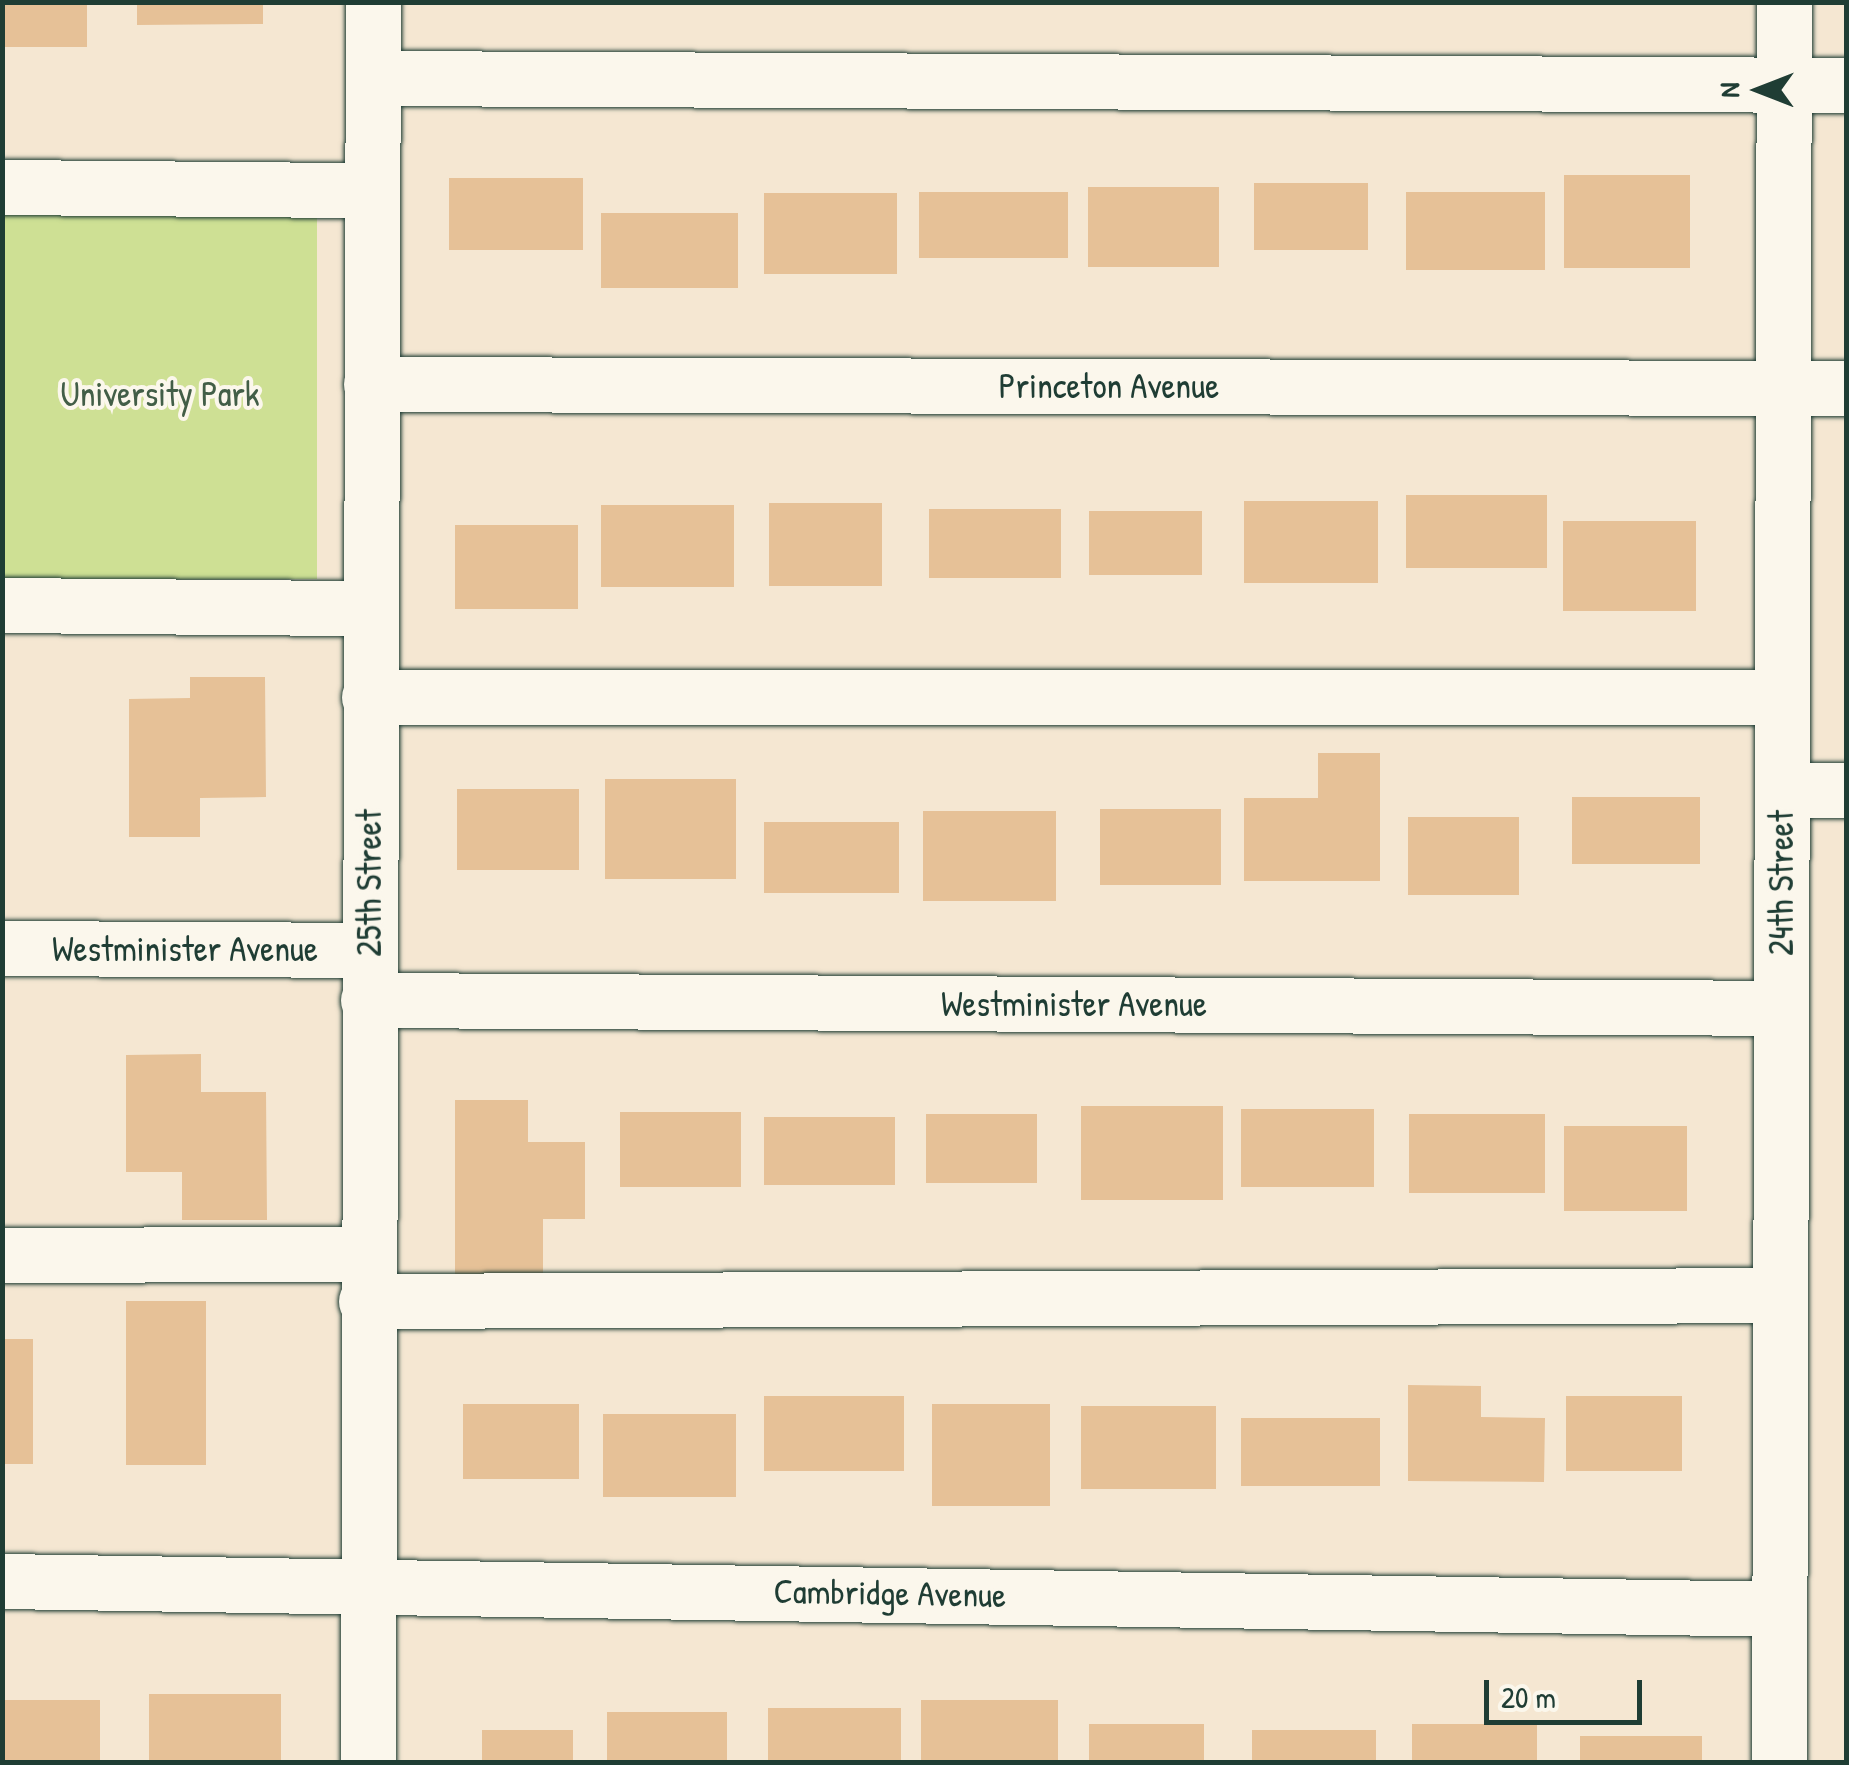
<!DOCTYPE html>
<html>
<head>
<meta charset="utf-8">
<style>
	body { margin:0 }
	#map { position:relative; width:1849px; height:1765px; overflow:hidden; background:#f5e7d2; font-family:"Patrick Hand",sans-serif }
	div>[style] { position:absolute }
	.green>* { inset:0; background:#cee094 }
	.building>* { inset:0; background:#e6c197 }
	.roads { filter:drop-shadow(0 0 2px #1f3d34) drop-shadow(0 0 2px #1f3d34) }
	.minor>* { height:55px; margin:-27.5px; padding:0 27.5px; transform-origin:27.5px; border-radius:27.5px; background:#fbf7ec }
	span { translate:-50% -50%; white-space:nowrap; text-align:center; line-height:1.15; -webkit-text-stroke:8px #fbf7ec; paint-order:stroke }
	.street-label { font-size:35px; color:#1f3d34 }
	.park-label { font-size:35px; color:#425e47 }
	.frame { position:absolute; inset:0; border:5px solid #1f3d34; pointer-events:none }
	.north { position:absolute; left:1709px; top:40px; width:100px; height:100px; -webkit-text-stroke:8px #fbf7ec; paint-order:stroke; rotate:270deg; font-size:28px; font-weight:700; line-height:40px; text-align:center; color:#1f3d34 }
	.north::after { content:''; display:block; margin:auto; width:35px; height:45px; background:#1f3d34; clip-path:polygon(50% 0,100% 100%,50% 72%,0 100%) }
	.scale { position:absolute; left:1484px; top:1680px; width:158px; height:45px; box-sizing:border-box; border:5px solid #1f3d34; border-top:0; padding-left:12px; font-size:30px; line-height:35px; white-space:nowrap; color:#1f3d34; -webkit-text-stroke:8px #fbf7ec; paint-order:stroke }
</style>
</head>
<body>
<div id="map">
	<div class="green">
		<i style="clip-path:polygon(317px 205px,317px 579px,3px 580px,2px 208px)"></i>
	</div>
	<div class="building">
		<i style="clip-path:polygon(2px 2px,87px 2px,87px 47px,2px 47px)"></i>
		<i style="clip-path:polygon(137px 2px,263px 2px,263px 24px,137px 25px)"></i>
		<i style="clip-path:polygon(1564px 175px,1690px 175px,1690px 268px,1564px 268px)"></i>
		<i style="clip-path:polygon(449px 178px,583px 178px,583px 250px,449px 250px)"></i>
		<i style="clip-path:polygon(1254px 183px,1368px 183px,1368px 250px,1254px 250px)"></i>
		<i style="clip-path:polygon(1088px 187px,1219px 187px,1219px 267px,1088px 267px)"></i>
		<i style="clip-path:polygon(919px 192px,1068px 192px,1068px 258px,919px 258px)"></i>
		<i style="clip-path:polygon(1406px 192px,1545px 192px,1545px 270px,1406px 270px)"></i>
		<i style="clip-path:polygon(764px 193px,897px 193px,897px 274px,764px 274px)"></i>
		<i style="clip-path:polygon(601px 213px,738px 213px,738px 288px,601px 288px)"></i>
		<i style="clip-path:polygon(1406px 495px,1547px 495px,1547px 568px,1406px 568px)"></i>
		<i style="clip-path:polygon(1244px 501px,1378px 501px,1378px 583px,1244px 583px)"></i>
		<i style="clip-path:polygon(769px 503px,882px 503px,882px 586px,769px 586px)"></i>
		<i style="clip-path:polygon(601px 505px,734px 505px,734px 587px,601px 587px)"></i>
		<i style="clip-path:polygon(929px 509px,1061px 509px,1061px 578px,929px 578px)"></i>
		<i style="clip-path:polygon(1089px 511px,1202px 511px,1202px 575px,1089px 575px)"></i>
		<i style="clip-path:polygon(1563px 521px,1696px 521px,1696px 611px,1563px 611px)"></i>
		<i style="clip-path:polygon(455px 525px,578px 525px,578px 609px,455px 609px)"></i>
		<i style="clip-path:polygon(190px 677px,265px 677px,266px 797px,200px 798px,200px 837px,129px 837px,129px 699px,190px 698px)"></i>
		<i style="clip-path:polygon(1318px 753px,1380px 753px,1380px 881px,1244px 881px,1244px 798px,1318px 798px)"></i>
		<i style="clip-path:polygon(605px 779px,736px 779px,736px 879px,605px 879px)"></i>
		<i style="clip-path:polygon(457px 789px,579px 789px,579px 870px,457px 870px)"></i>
		<i style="clip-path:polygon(1572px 797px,1700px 797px,1700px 864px,1572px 864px)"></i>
		<i style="clip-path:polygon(1100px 809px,1221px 809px,1221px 885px,1100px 885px)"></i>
		<i style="clip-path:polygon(923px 811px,1056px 811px,1056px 901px,923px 901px)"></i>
		<i style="clip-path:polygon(1408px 817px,1519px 817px,1519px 895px,1408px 895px)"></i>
		<i style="clip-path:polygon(764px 822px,899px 822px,899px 893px,764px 893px)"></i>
		<i style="clip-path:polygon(201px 1054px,201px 1092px,266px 1092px,267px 1220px,182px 1220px,182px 1172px,126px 1172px,126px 1055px)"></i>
		<i style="clip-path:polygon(455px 1100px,528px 1100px,528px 1142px,585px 1142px,585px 1219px,543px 1219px,543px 1285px,455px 1284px)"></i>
		<i style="clip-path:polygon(1081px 1106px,1223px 1106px,1223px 1200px,1081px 1200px)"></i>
		<i style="clip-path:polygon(1241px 1109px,1374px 1109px,1374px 1187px,1241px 1187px)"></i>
		<i style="clip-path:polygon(620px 1112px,741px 1112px,741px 1187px,620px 1187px)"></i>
		<i style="clip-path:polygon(926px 1114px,1037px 1114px,1037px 1183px,926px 1183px)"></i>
		<i style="clip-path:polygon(1409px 1114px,1545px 1114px,1545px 1193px,1409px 1193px)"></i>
		<i style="clip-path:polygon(764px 1117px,895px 1117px,895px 1185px,764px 1185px)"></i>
		<i style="clip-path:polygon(1564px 1126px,1687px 1126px,1687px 1211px,1564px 1211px)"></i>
		<i style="clip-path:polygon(126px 1301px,206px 1301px,206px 1465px,126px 1465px)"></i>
		<i style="clip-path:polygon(2px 1339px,33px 1339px,33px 1464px,2px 1464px)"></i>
		<i style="clip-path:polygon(1408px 1385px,1481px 1386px,1481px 1417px,1545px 1418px,1544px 1482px,1408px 1481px)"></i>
		<i style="clip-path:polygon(764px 1396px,904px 1396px,904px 1471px,764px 1471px)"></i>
		<i style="clip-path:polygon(1566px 1396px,1682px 1396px,1682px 1471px,1566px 1471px)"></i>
		<i style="clip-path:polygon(463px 1404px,579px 1404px,579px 1479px,463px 1479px)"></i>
		<i style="clip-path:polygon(932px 1404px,1050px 1404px,1050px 1506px,932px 1506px)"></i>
		<i style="clip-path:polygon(1081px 1406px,1216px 1406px,1216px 1489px,1081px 1489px)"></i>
		<i style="clip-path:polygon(603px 1414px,736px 1414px,736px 1497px,603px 1497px)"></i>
		<i style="clip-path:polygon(1241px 1418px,1380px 1418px,1380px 1486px,1241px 1486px)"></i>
		<i style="clip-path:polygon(149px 1694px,281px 1694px,281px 1762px,149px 1762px)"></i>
		<i style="clip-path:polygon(2px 1700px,100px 1700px,100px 1762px,2px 1762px)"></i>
		<i style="clip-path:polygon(921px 1700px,1058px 1700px,1058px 1762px,921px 1762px)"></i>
		<i style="clip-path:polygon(768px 1708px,901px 1708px,901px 1762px,768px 1762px)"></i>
		<i style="clip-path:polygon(607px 1712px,727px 1712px,727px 1762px,607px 1762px)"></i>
		<i style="clip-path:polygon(1089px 1724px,1204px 1724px,1204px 1762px,1089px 1762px)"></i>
		<i style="clip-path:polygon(1412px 1724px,1537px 1724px,1537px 1762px,1412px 1762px)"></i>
		<i style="clip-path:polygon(482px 1730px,573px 1730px,573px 1762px,482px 1762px)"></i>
		<i style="clip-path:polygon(1252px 1730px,1376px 1730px,1376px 1762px,1252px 1762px)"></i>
		<i style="clip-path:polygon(1580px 1736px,1702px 1736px,1702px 1762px,1580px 1762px)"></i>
	</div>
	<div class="roads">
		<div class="minor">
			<i style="left:373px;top:78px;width:1473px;rotate:0.27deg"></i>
			<i style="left:2px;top:187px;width:370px;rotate:0.5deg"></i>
			<i style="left:371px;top:384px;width:1475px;rotate:0.16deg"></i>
			<i style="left:2px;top:605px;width:368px;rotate:0.5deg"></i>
			<i style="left:369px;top:697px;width:1413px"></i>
			<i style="left:1782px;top:790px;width:64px"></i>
			<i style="left:2px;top:948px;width:366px;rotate:0.3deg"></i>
			<i style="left:368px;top:1000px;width:1412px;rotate:0.32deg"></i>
			<i style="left:2px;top:1255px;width:365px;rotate:-0.2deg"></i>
			<i style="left:366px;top:1301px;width:1413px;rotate:-0.24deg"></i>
			<i style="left:2px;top:1581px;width:1775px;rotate:0.9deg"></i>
			<i style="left:368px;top:1762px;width:1760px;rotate:-89.84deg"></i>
			<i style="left:1779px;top:1762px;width:1760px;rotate:-89.84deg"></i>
		</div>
	</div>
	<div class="street-label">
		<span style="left:1109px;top:386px">Princeton Avenue</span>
		<span style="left:369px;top:883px;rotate:-90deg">25th Street</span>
		<span style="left:1781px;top:883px;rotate:-90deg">24th Street</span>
		<span style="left:185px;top:949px">Westminister Avenue</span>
		<span style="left:1074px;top:1004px">Westminister Avenue</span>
		<span style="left:890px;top:1593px;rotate:1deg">Cambridge Avenue</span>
	</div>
	<div class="park-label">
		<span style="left:160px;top:394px">University Park</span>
	</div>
	<div class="frame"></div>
	<div class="north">N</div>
	<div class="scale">20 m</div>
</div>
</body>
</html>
